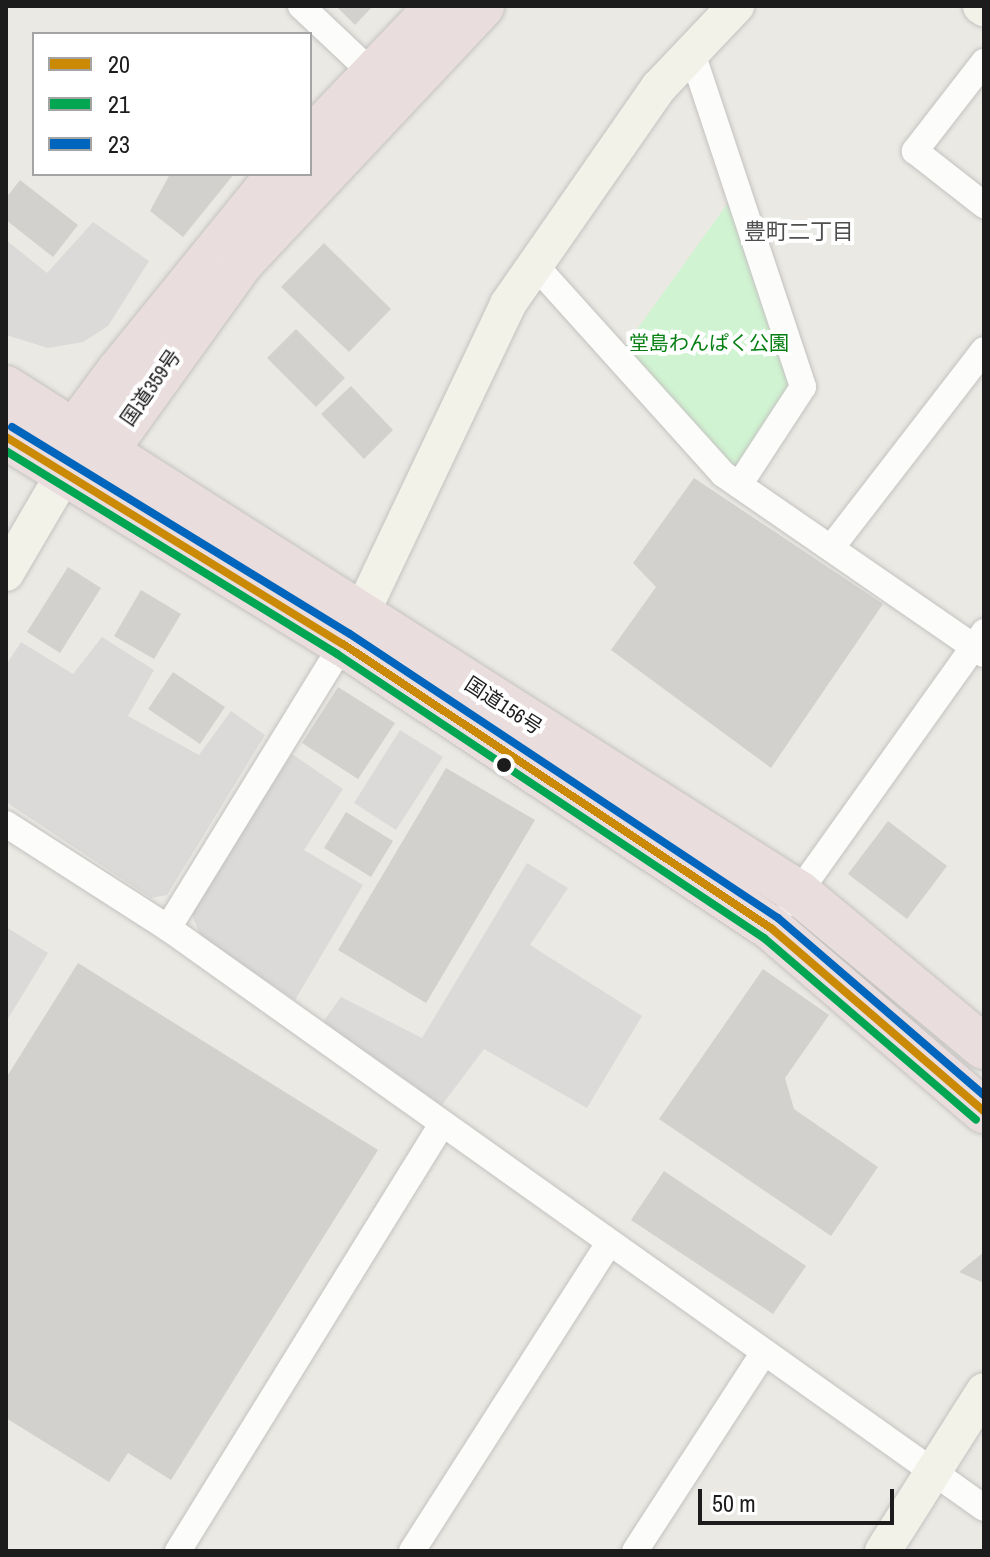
<!DOCTYPE html>
<html>
<head>
<meta charset="utf-8">
<style>
	body { margin:0 }
	#map { position:relative; width:990px; height:1557px; overflow:hidden; background:#ebe9e4; font-family:"Archivo Narrow","Noto Sans JP",sans-serif }
	div>[style] { position:absolute }
	.park>* { inset:0; background:#d0f3d1 }
	.parking>* { inset:0; background:#dbdad8 }
	.building>* { inset:0; background:#d3d1cd }
	.roads { filter:drop-shadow(0 0 2px #c3c2c0) drop-shadow(0 0 2px #c3c2c0) }
	.street>* { height:26px; margin:-13px; padding:0 13px; transform-origin:13px; border-radius:13px; background:#fcfcfb }
	.secondary>* { height:36px; margin:-18px; padding:0 18px; transform-origin:18px; border-radius:18px; background:#f3f2e9 }
	.highway>* { height:44px; margin:-22px; padding:0 22px; transform-origin:22px; border-radius:22px; background:#eaddde }
	.bus-1>* { height:8px; margin:-4px; padding:0 4px; transform-origin:4px; border-radius:4px; background:#cb8a06 }
	.bus-2>* { height:8px; margin:-4px; padding:0 4px; transform-origin:4px; border-radius:4px; background:#00a651 }
	.bus-3>* { height:8px; margin:-4px; padding:0 4px; transform-origin:4px; border-radius:4px; background:#0065bd }
	.dots>* { width:22px; height:22px; translate:-50% -50%; box-sizing:border-box; border:4px solid #fff; border-radius:50% }
	span { translate:-50% -50%; white-space:nowrap; text-align:center; line-height:1.15; -webkit-text-stroke:8px #fff; paint-order:stroke }
	.park-label { font-size:20px; color:#057f12 }
	.street-label { font-size:20px; color:#1c1c1c }
	.neighbourhood-label { font-size:22px; color:#4f4f4f }
	.frame { position:absolute; inset:0; border:8px solid #1c1c1c; pointer-events:none }
	.legend { position:absolute; left:32px; top:32px; width:280px; height:144px; box-sizing:border-box; background:#fff; border:2px solid #a4a4a4; margin:0; padding:10px 14px; list-style:none; font-size:24px; color:#1c1c1c }
	.legend li { display:flex; align-items:center; gap:16px; height:40px }
	.legend b { width:40px; border:2px solid #a4a4a4 }
	.scale { position:absolute; left:698px; top:1489px; width:196px; height:36px; box-sizing:border-box; border:4px solid #1c1c1c; border-top:0; padding-left:10px; font-size:24px; line-height:28px; white-space:nowrap; color:#1c1c1c; -webkit-text-stroke:6px #fff; paint-order:stroke }
</style>
</head>
<body>
<div id="map">
	<div class="park">
		<i style="clip-path:polygon(728px 203px,796px 386px,736px 475px,625px 346px)"></i>
	</div>
	<div class="parking">
		<i style="clip-path:polygon(93px 222px,149px 261px,108px 326px,83px 342px,48px 348px,6px 335px,6px 240px,47px 273px)"></i>
		<i style="clip-path:polygon(102px 637px,154px 670px,128px 716px,199px 755px,231px 711px,265px 735px,167px 895px,151px 898px,6px 802px,6px 665px,21px 642px,73px 674px)"></i>
		<i style="clip-path:polygon(400px 730px,443px 757px,396px 830px,354px 803px)"></i>
		<i style="clip-path:polygon(292px 754px,343px 789px,304px 850px,363px 885px,295px 1000px,201px 937px,190px 910px)"></i>
		<i style="clip-path:polygon(527px 863px,568px 888px,530px 945px,642px 1016px,587px 1108px,484px 1049px,442px 1105px,323px 1022px,341px 997px,422px 1038px)"></i>
		<i style="clip-path:polygon(6px 927px,48px 953px,6px 1022px)"></i>
	</div>
	<div class="building">
		<i style="clip-path:polygon(336px 6px,373px 6px,355px 25px)"></i>
		<i style="clip-path:polygon(170px 174px,234px 174px,183px 237px,150px 211px)"></i>
		<i style="clip-path:polygon(20px 180px,78px 225px,53px 257px,6px 220px,6px 198px)"></i>
		<i style="clip-path:polygon(324px 243px,391px 309px,349px 352px,281px 287px)"></i>
		<i style="clip-path:polygon(296px 329px,345px 378px,316px 407px,267px 358px)"></i>
		<i style="clip-path:polygon(351px 386px,393px 430px,364px 459px,321px 414px)"></i>
		<i style="clip-path:polygon(694px 478px,883px 604px,771px 768px,611px 650px,656px 587px,633px 563px)"></i>
		<i style="clip-path:polygon(68px 567px,101px 588px,60px 653px,27px 632px)"></i>
		<i style="clip-path:polygon(141px 590px,181px 614px,154px 659px,114px 636px)"></i>
		<i style="clip-path:polygon(173px 672px,225px 707px,200px 744px,148px 709px)"></i>
		<i style="clip-path:polygon(338px 687px,395px 723px,358px 779px,302px 743px)"></i>
		<i style="clip-path:polygon(446px 768px,535px 820px,426px 1003px,338px 950px)"></i>
		<i style="clip-path:polygon(346px 812px,393px 841px,371px 877px,324px 848px)"></i>
		<i style="clip-path:polygon(888px 821px,947px 866px,907px 919px,848px 874px)"></i>
		<i style="clip-path:polygon(78px 963px,378px 1150px,171px 1480px,128px 1453px,109px 1482px,6px 1418px,6px 1078px)"></i>
		<i style="clip-path:polygon(763px 969px,829px 1015px,785px 1078px,794px 1109px,878px 1167px,831px 1236px,659px 1119px)"></i>
		<i style="clip-path:polygon(664px 1171px,806px 1266px,773px 1314px,631px 1220px)"></i>
		<i style="clip-path:polygon(984px 1252px,984px 1283px,959px 1272px)"></i>
	</div>
	<div class="roads">
		<div class="street">
			<i style="left:301px;top:6px;width:96px;rotate:43.3deg"></i>
			<i style="left:691px;top:50px;width:355px;rotate:71.6deg"></i>
			<i style="left:803px;top:387px;width:117px;rotate:123.1deg"></i>
			<i style="left:984px;top:62px;width:113px;rotate:127.8deg"></i>
			<i style="left:915px;top:151px;width:88px;rotate:38deg"></i>
			<i style="left:535px;top:265px;width:281px;rotate:48deg"></i>
			<i style="left:723px;top:474px;width:317px;rotate:34.6deg"></i>
			<i style="left:831px;top:548px;width:250px;rotate:-52.3deg"></i>
			<i style="left:6px;top:824px;width:193px;rotate:32.7deg"></i>
			<i style="left:168px;top:928px;width:1001px;rotate:35.4deg"></i>
			<i style="left:791px;top:903px;width:333px;rotate:-54.5deg"></i>
			<i style="left:168px;top:928px;width:334px;rotate:-58.4deg"></i>
			<i style="left:178px;top:1551px;width:502px;rotate:-58.27deg"></i>
			<i style="left:412px;top:1551px;width:366px;rotate:-57.4deg"></i>
			<i style="left:635px;top:1551px;width:235px;rotate:-57deg"></i>
		</div>
		<div class="secondary">
			<i style="left:981px;top:6px;width:4px;rotate:34deg"></i>
			<i style="left:6px;top:573px;width:111px;rotate:-59.7deg"></i>
			<i style="left:361px;top:614px;width:343px;rotate:-64.6deg"></i>
			<i style="left:508px;top:304px;width:264px;rotate:-55.2deg"></i>
			<i style="left:659px;top:87px;width:112px;rotate:-46.5deg"></i>
			<i style="left:883px;top:1551px;width:189px;rotate:-57.7deg"></i>
		</div>
		<div class="highway">
			<i style="left:310px;top:140px;width:185px;rotate:-46.3deg"></i>
			<i style="left:6px;top:388px;width:940px;rotate:32.49deg"></i>
			<i style="left:799px;top:893px;width:241px;rotate:39.8deg"></i>
			<i style="left:6px;top:437px;width:395px;rotate:31.6deg"></i>
			<i style="left:343px;top:644px;width:514px;rotate:33.57deg"></i>
			<i style="left:771px;top:928px;width:281px;rotate:40.7deg"></i>
			<i style="left:65px;top:463px;width:30px;rotate:-76deg"></i>
			<i style="left:72px;top:434px;width:77px;rotate:-53.4deg"></i>
			<i style="left:118px;top:372px;width:255px;rotate:-50.9deg"></i>
			<i style="left:78px;top:468px;width:28px;rotate:-27deg"></i>
			<i style="left:103px;top:455px;width:235px;rotate:-54.3deg"></i>
			<i style="left:240px;top:264px;width:354px;rotate:-46.8deg"></i>
		</div>
	</div>
	<div class="bus-1">
		<i style="left:6px;top:437px;width:395px;rotate:31.6deg"></i>
		<i style="left:343px;top:644px;width:514px;rotate:33.57deg"></i>
		<i style="left:771px;top:928px;width:281px;rotate:40.7deg"></i>
	</div>
	<div class="bus-2">
		<i style="left:6px;top:451px;width:388px;rotate:31.5deg"></i>
		<i style="left:337px;top:654px;width:513px;rotate:33.63deg"></i>
		<i style="left:764px;top:938px;width:279px;rotate:40.6deg"></i>
	</div>
	<div class="bus-3">
		<i style="left:12px;top:427px;width:396px;rotate:31.5deg"></i>
		<i style="left:350px;top:634px;width:514px;rotate:33.57deg"></i>
		<i style="left:778px;top:918px;width:272px;rotate:40.7deg"></i>
	</div>
	<div class="dots">
		<i style="left:504px;top:765px;background:#1c1c1c"></i>
	</div>
	<div class="park-label">
		<span style="left:709px;top:342px">堂島わんぱく公園</span>
	</div>
	<div class="street-label">
		<span style="left:150px;top:387px;rotate:-55deg">国道359号</span>
		<span style="left:504px;top:705px;rotate:33deg">国道156号</span>
	</div>
	<div class="neighbourhood-label">
		<span style="left:799px;top:232px">豊町二丁目</span>
	</div>
	<div class="frame"></div>
	<ul class="legend">
	<li><b style="height:10px;background:#cb8a06"></b>20</li>
	<li><b style="height:10px;background:#00a651"></b>21</li>
	<li><b style="height:10px;background:#0065bd"></b>23</li>
	</ul>
	<div class="scale">50 m</div>
</div>
</body>
</html>
